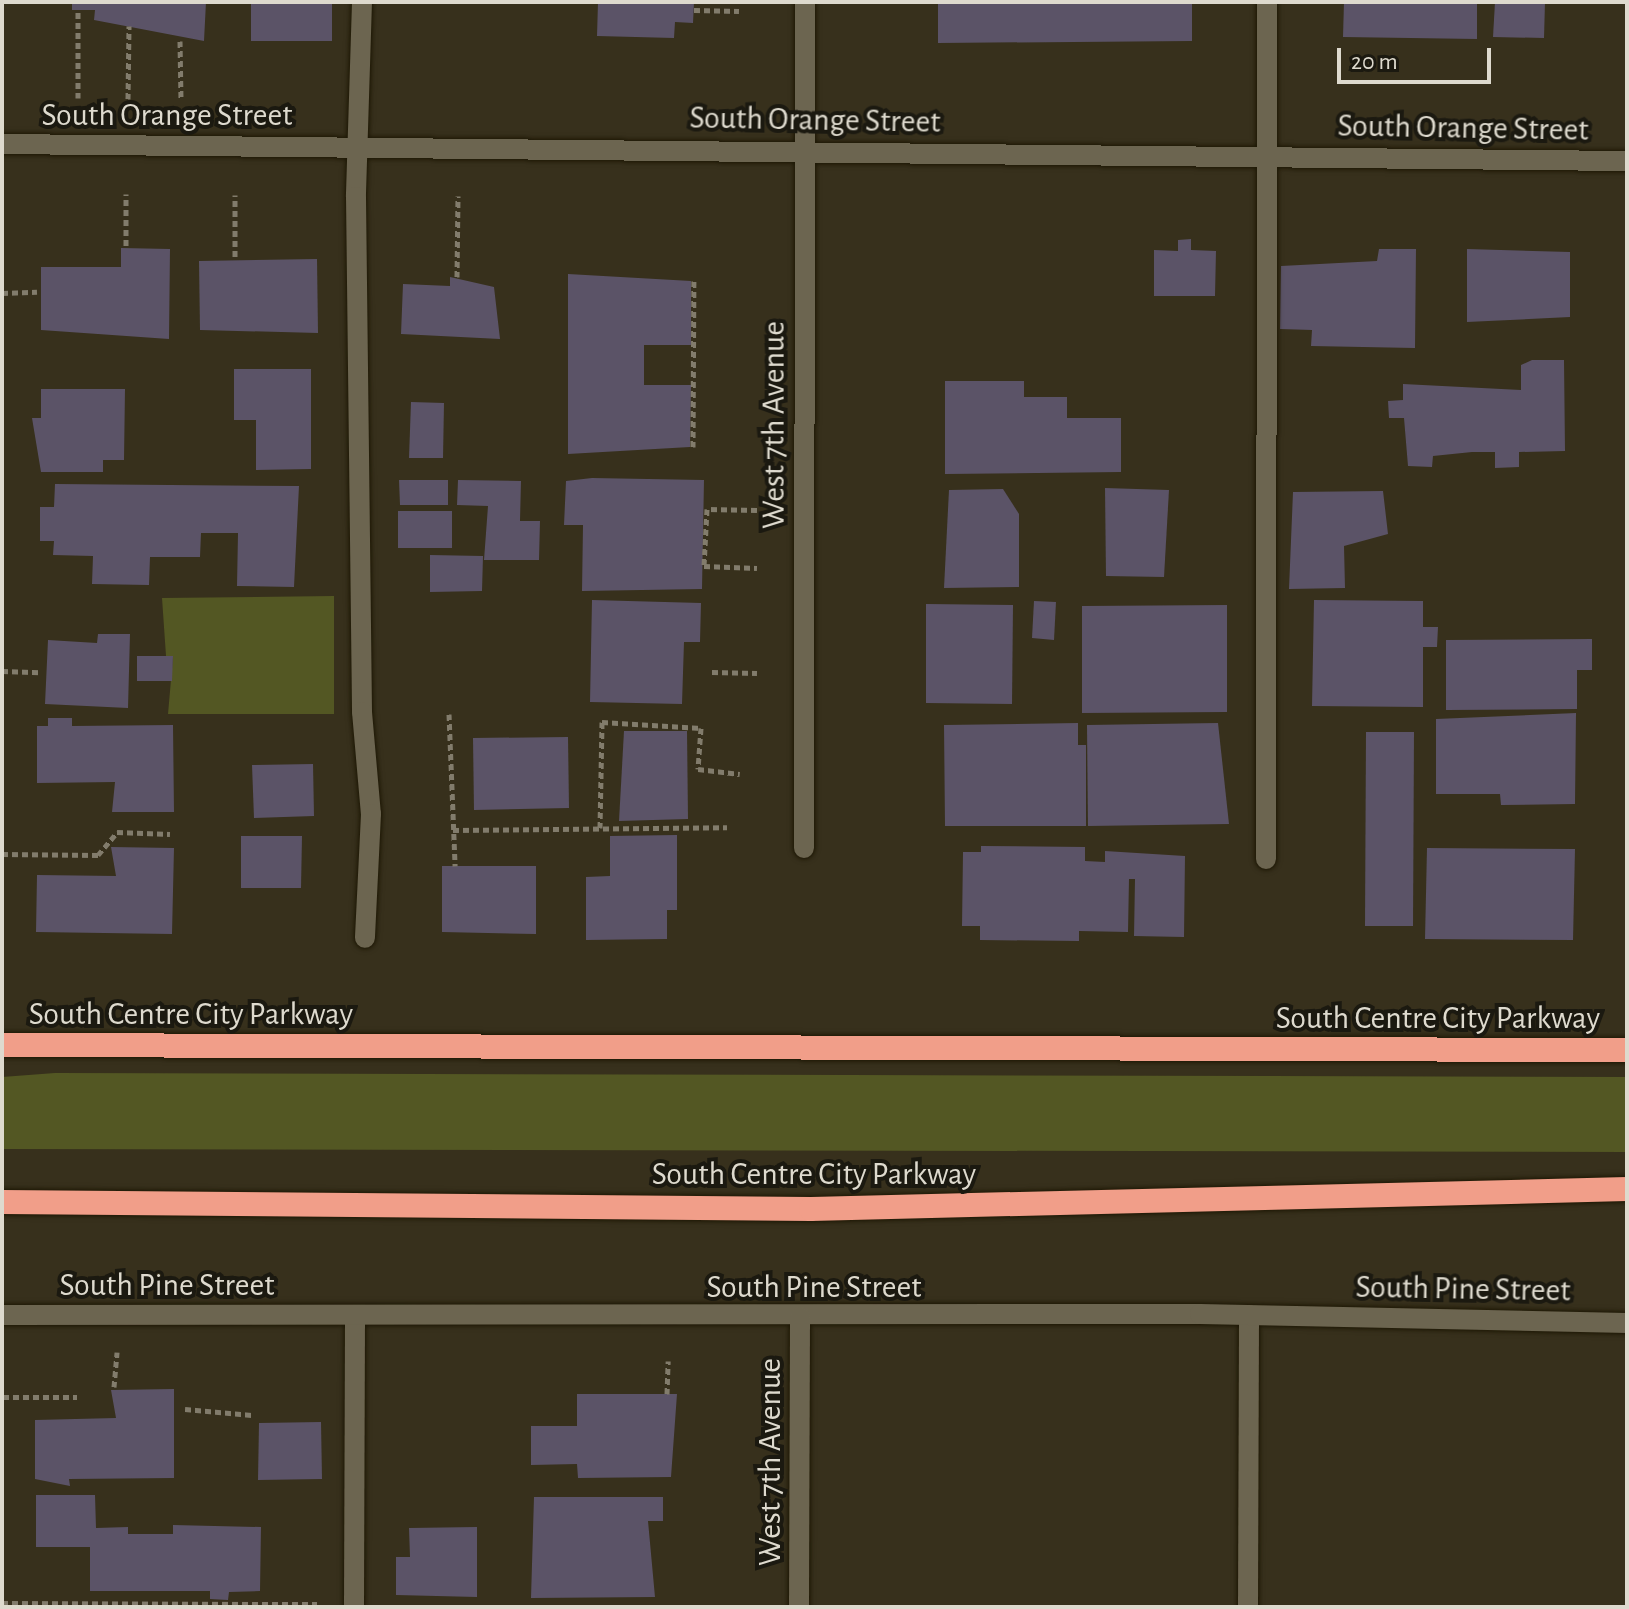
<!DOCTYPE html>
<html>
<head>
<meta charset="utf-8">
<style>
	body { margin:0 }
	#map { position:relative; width:1629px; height:1609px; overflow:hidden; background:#37301c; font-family:"Alegreya Sans",sans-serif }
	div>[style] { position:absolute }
	.green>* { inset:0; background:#535723 }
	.building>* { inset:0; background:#5b5367 }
	.path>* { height:5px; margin-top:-2.5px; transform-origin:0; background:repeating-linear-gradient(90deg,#827c6c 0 6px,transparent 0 10px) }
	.roads { filter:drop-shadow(0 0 2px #1e1805) drop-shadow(0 0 2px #1e1805) }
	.lane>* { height:20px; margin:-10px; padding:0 10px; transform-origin:10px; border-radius:10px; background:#6c6550 }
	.street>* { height:20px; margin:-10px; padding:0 10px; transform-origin:10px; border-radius:10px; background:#6c6550 }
	.highway>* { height:24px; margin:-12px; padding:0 12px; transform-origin:12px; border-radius:12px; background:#f19e89 }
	span { translate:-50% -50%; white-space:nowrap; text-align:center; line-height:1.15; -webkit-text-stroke:8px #1b1910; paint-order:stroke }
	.street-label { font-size:32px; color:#dedace }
	.frame { position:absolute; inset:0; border:4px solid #dedace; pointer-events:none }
	.scale { position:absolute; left:1337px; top:48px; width:154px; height:36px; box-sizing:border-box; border:4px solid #dedace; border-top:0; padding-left:10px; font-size:24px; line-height:28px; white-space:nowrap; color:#dedace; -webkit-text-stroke:6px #1b1910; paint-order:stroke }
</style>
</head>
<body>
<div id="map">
	<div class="green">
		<i style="clip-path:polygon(334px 596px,334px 714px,168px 714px,173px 657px,166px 656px,162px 598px)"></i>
		<i style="clip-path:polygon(55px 1073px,1627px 1077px,1627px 1152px,2px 1149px,2px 1077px)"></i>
	</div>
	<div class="building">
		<i style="clip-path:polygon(72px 2px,206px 2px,204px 41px,94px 20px,95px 10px,72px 10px)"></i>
		<i style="clip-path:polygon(251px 2px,332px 2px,332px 41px,251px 41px)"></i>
		<i style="clip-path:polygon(598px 2px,694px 2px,693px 23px,675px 22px,674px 38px,597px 36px)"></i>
		<i style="clip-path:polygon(938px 2px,1192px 2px,1192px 41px,938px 43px)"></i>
		<i style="clip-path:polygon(1344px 2px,1477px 2px,1477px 39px,1343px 37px)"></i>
		<i style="clip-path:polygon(1495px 2px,1545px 2px,1544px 38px,1493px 37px)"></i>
		<i style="clip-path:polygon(1191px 239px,1191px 250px,1216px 251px,1215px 296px,1154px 296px,1154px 250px,1178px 251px,1178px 240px)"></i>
		<i style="clip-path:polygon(121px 248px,170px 249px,169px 339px,41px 330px,41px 267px,121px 267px)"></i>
		<i style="clip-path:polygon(1379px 249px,1416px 249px,1415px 348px,1311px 346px,1312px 330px,1280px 329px,1281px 266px,1377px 261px)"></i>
		<i style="clip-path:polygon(1467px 249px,1570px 252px,1570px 317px,1467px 322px)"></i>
		<i style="clip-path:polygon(317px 259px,318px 333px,200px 330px,199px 261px)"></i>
		<i style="clip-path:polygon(568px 274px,691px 281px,691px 345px,644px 345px,644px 385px,691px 385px,690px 447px,568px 454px)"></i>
		<i style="clip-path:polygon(450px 277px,494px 287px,500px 339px,401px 334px,403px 284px,450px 286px)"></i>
		<i style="clip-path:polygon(1532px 360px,1564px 360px,1565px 451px,1519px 452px,1519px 467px,1495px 468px,1495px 452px,1472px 452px,1433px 456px,1432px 467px,1408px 466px,1404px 418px,1389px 418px,1388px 401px,1403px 400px,1403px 384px,1521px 390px,1521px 365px)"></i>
		<i style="clip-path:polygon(234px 369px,311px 369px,311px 469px,256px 470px,256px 420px,234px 420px)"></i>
		<i style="clip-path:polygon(945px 381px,1024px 381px,1024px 397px,1067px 397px,1067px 418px,1121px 418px,1121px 472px,945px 474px)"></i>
		<i style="clip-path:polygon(41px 389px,125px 389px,124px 460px,103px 460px,103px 472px,41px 472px,32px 418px,41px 418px)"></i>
		<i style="clip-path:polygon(411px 402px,444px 403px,443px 458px,409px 458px)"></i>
		<i style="clip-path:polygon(592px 478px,704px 480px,702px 589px,582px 591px,583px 525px,564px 525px,566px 481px)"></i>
		<i style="clip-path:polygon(399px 480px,448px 480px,448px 505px,400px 505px)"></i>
		<i style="clip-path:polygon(458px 480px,521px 481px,520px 521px,540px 521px,539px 560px,484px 560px,488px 506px,457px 505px)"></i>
		<i style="clip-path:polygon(55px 484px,299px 486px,294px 587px,237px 586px,238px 533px,201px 533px,200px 557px,150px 557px,149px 585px,92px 584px,93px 556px,53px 555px,54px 541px,40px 541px,40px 507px,54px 507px)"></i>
		<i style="clip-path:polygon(1105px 488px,1169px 490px,1164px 577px,1106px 576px)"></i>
		<i style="clip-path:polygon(1003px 489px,1019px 514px,1019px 587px,944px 588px,949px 490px)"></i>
		<i style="clip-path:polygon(1383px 491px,1388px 534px,1344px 546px,1345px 588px,1289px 589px,1293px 492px)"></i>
		<i style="clip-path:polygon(398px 511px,452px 511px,452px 548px,398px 548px)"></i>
		<i style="clip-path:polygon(430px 555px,483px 556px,482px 591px,430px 592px)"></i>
		<i style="clip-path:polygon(592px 600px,701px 603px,700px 642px,684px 642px,682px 704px,590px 702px)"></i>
		<i style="clip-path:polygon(1314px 600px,1423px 601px,1423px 627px,1438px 627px,1437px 647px,1423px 647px,1423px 707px,1312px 706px)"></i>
		<i style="clip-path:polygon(1034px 601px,1056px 602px,1054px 640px,1032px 638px)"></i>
		<i style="clip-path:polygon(926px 604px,1013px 605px,1012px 704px,926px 703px)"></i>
		<i style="clip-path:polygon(1227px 605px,1227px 712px,1082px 713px,1082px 606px)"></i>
		<i style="clip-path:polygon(98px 634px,130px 634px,128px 708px,45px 704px,48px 640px,97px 643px)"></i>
		<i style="clip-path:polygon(1592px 639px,1592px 670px,1577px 670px,1577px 709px,1446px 710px,1446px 640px)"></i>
		<i style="clip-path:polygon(137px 656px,173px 656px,172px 681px,137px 681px)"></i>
		<i style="clip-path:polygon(1576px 713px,1575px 804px,1501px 805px,1500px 794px,1436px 794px,1436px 719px)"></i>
		<i style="clip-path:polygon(48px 718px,72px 718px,72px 726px,173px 725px,174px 812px,112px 812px,115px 782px,37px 783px,37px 726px,48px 726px)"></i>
		<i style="clip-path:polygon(1078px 723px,1078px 745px,1086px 745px,1086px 826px,945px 826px,944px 725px)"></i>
		<i style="clip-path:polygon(1218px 723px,1229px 824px,1088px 826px,1087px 725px)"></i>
		<i style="clip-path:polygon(624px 731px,687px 731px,688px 819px,619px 821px)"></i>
		<i style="clip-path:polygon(1366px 732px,1414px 732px,1413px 926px,1365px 926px)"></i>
		<i style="clip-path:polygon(568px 737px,569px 808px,474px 810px,473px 738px)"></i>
		<i style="clip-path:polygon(313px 764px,314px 816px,254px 818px,252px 765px)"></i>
		<i style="clip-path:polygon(677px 835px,677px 910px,667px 910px,667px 939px,586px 940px,586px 877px,610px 876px,610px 836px)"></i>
		<i style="clip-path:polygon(241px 836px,302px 836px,301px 888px,241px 888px)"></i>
		<i style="clip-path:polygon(981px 846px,1085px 847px,1085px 861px,1105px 862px,1105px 851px,1185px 856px,1184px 937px,1134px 936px,1135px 879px,1129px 879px,1128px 932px,1079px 931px,1079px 941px,980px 940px,980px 926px,962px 926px,963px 852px,981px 852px)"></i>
		<i style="clip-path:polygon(111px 847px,174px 848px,172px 934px,36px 932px,37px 875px,116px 876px)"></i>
		<i style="clip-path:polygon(1427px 848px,1575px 849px,1573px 940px,1425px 939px)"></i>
		<i style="clip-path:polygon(442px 866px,536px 866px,536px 934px,442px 932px)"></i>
		<i style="clip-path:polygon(174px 1389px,174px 1478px,69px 1479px,70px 1486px,35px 1479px,35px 1420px,116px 1418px,111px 1390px)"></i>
		<i style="clip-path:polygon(577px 1394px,677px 1394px,671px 1477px,578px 1478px,577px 1464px,531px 1465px,531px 1426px,577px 1426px)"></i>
		<i style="clip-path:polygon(321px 1422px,322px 1479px,258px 1480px,259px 1423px)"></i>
		<i style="clip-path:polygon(36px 1495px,95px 1495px,96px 1528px,128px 1527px,128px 1534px,173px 1534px,173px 1525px,261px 1527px,260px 1591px,229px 1592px,228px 1600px,210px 1599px,210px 1591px,90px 1591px,90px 1547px,36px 1547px)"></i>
		<i style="clip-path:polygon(534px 1497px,663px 1497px,663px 1521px,648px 1521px,655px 1597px,531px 1598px)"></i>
		<i style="clip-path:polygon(477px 1527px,477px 1597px,396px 1595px,396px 1557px,410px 1557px,409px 1528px)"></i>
	</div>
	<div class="path">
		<i style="left:694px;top:10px;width:45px;rotate:1.3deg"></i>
		<i style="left:180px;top:41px;width:57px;rotate:89deg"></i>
		<i style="left:78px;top:98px;width:88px;rotate:-90deg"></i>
		<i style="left:128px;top:99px;width:73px;rotate:-89.2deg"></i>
		<i style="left:126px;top:246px;width:52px;rotate:-90deg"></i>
		<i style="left:235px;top:257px;width:62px;rotate:-90deg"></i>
		<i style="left:457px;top:277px;width:81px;rotate:-89.3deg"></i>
		<i style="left:2px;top:293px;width:35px;rotate:-2deg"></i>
		<i style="left:693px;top:447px;width:166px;rotate:-89.7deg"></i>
		<i style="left:757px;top:510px;width:50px;rotate:-178.9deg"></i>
		<i style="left:707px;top:509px;width:57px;rotate:93deg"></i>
		<i style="left:704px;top:566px;width:53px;rotate:2.2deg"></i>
		<i style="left:2px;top:671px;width:38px;rotate:2deg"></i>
		<i style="left:712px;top:672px;width:45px;rotate:1.3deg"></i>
		<i style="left:449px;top:714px;width:152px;rotate:87.7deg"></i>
		<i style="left:600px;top:828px;width:106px;rotate:-88.9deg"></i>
		<i style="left:602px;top:722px;width:99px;rotate:3.5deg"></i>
		<i style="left:701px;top:728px;width:41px;rotate:94.2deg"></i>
		<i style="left:698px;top:769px;width:42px;rotate:6.8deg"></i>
		<i style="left:453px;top:830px;width:274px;rotate:-0.6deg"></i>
		<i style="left:2px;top:854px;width:96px;rotate:0.6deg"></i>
		<i style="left:98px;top:855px;width:30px;rotate:-50deg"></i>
		<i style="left:117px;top:832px;width:53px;rotate:2.2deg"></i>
		<i style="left:114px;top:1387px;width:35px;rotate:-85deg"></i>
		<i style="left:667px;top:1394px;width:33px;rotate:-88deg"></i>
		<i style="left:3px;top:1397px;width:74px"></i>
		<i style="left:185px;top:1409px;width:67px;rotate:5.1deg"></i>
		<i style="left:2px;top:1603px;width:315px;rotate:0.2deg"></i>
	</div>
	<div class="roads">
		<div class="lane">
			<i style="left:362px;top:2px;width:195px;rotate:91.8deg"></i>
			<i style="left:356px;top:197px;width:515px;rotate:89.33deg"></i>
			<i style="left:362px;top:712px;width:102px;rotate:85deg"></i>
			<i style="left:371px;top:814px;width:124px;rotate:92.8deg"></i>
			<i style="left:1266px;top:859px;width:857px;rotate:-89.93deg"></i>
			<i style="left:354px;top:1607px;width:291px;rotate:-89.8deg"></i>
			<i style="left:1248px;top:1607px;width:292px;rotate:-89.8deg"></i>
		</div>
		<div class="street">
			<i style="left:2px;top:144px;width:1625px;rotate:0.6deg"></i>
			<i style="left:804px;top:848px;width:846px;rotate:-89.93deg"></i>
			<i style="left:2px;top:1315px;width:1198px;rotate:-0.05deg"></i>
			<i style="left:1200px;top:1314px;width:427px;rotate:1.2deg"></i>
			<i style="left:799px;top:1607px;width:290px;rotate:-89.8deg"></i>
		</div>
		<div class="highway">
			<i style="left:2px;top:1045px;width:1625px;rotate:0.18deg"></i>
			<i style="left:2px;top:1202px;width:809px;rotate:0.5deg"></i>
			<i style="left:811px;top:1209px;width:816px;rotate:-1.4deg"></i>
		</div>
	</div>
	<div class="street-label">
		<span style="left:167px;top:115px">South Orange Street</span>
		<span style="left:815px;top:120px;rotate:1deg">South Orange Street</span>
		<span style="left:1463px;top:128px;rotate:1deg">South Orange Street</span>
		<span style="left:774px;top:425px;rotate:-90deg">West 7th Avenue</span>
		<span style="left:191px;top:1014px">South Centre City Parkway</span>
		<span style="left:1438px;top:1018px">South Centre City Parkway</span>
		<span style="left:814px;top:1174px">South Centre City Parkway</span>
		<span style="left:167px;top:1285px">South Pine Street</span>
		<span style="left:814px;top:1287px">South Pine Street</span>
		<span style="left:1463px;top:1289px;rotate:1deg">South Pine Street</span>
		<span style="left:770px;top:1462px;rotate:-90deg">West 7th Avenue</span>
	</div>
	<div class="frame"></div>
	<div class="scale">20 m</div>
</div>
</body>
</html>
